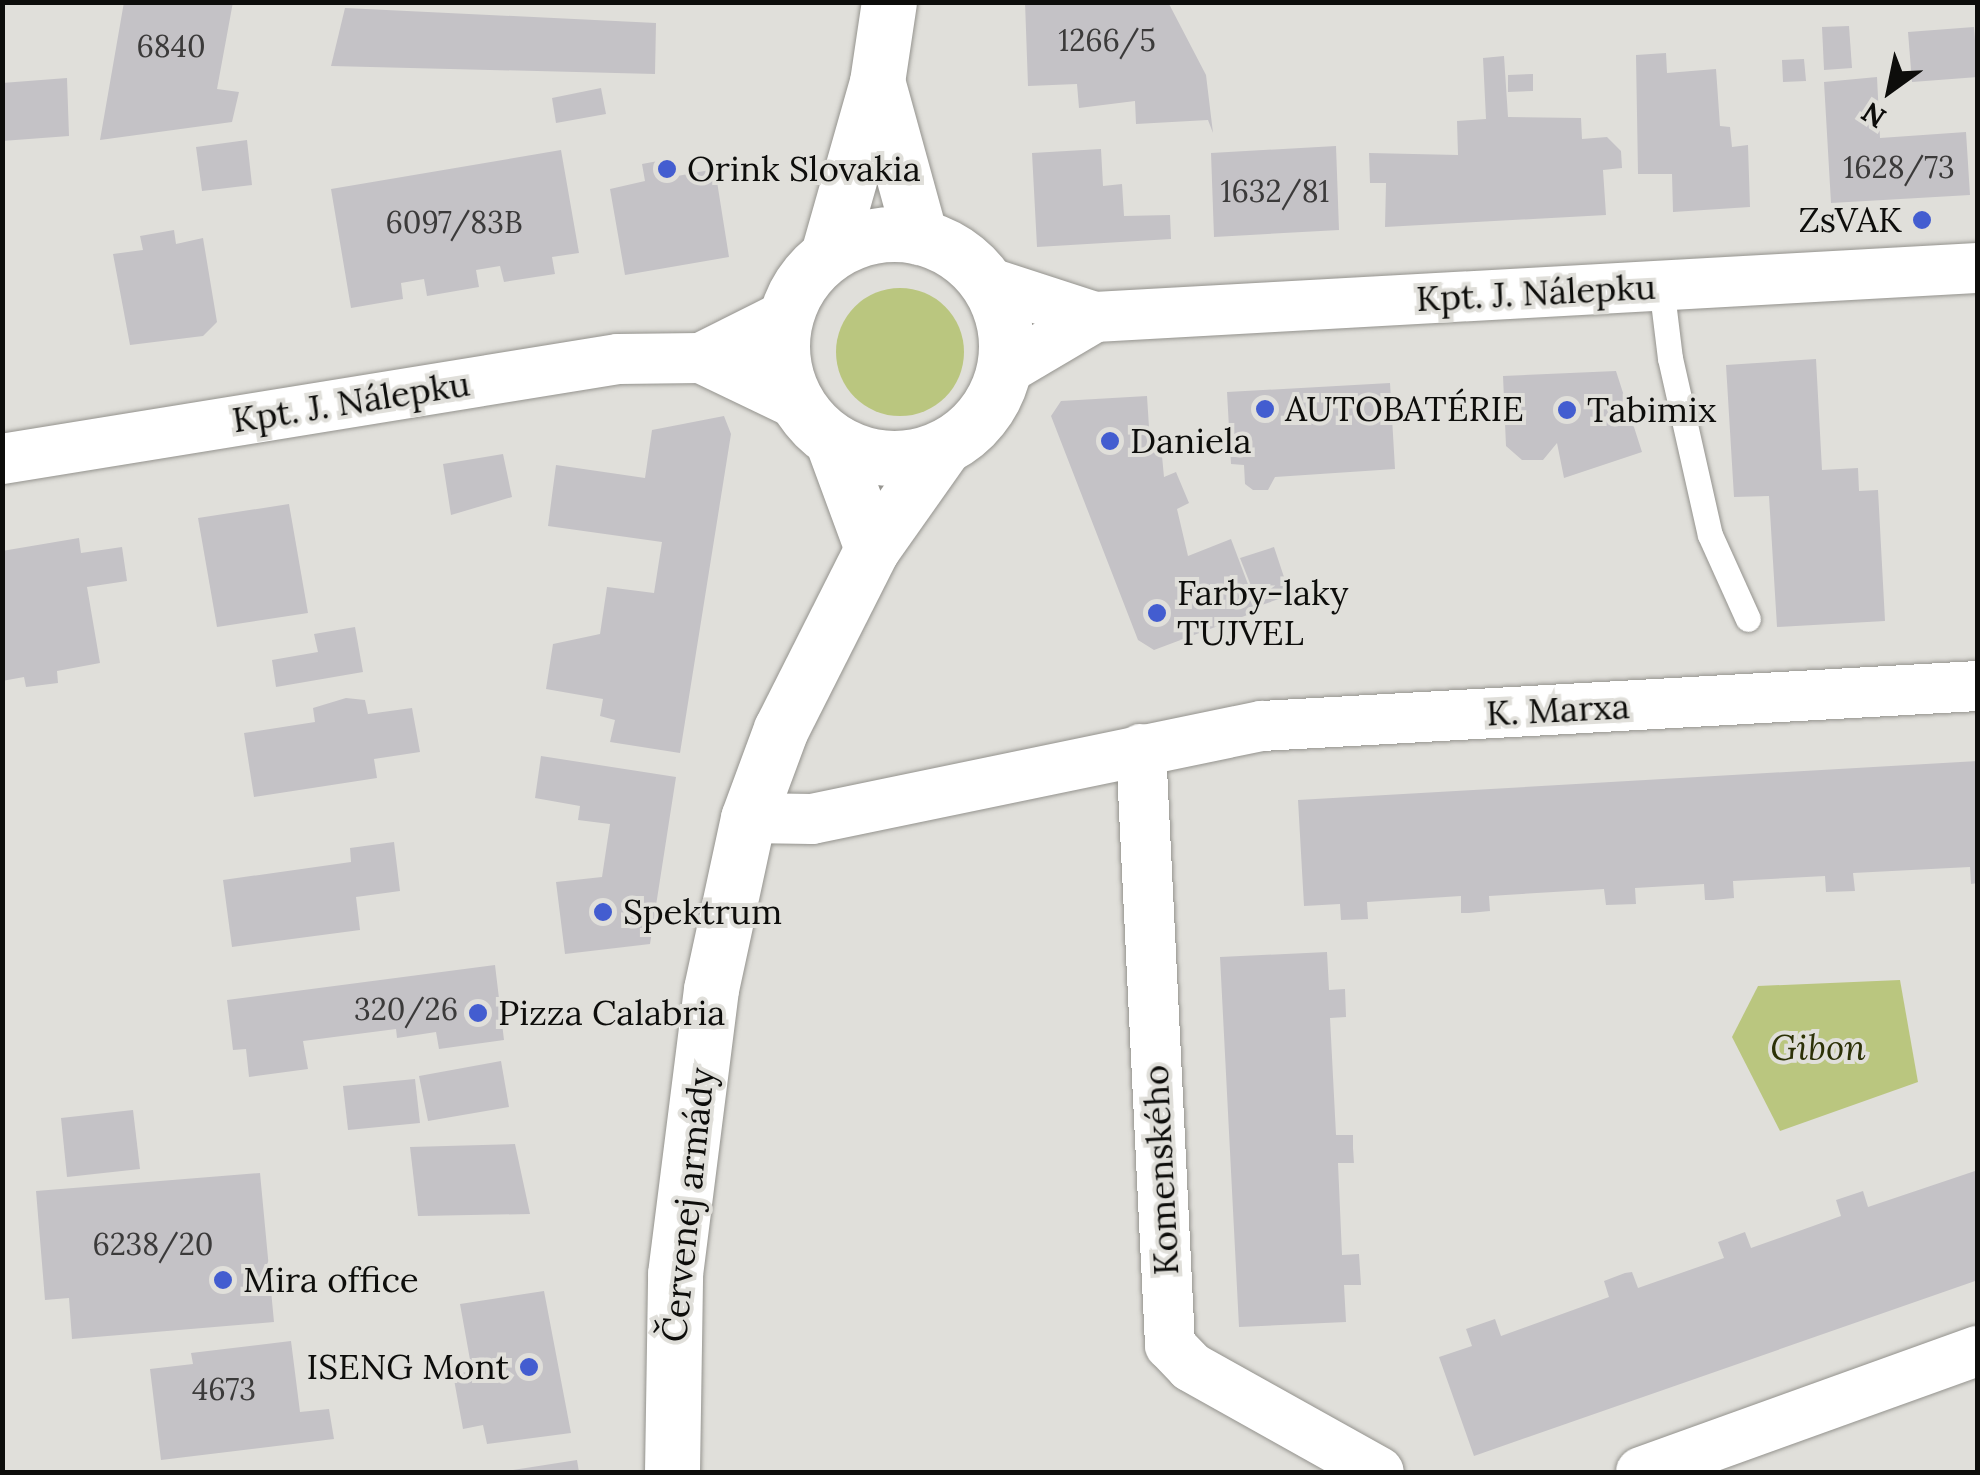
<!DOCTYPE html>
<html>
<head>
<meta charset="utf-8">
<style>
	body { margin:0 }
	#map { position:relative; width:1980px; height:1475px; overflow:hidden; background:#e0dfda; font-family:Lora,serif }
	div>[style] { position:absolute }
	.green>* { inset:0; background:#bac67f }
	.round { border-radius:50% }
	.building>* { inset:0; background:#c4c2c6 }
	.roads { filter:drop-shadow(0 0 2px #94938e) drop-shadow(0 0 2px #94938e) }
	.lane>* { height:25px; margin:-12.5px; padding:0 12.5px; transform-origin:12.5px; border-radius:12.5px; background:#fff }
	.street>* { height:50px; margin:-25px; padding:0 25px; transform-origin:25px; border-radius:25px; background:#fff }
	.secondary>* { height:55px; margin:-27.5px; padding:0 27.5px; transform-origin:27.5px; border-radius:27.5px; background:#fff }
	.secondary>.ring { margin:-27.5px; padding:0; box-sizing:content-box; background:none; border:55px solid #fff; border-radius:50% }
	.dots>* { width:28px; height:28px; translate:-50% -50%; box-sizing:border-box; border:5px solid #e0dfda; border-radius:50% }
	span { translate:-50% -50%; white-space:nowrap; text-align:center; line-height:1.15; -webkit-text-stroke:8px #e0dfda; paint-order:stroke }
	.number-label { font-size:30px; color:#3b3a3a }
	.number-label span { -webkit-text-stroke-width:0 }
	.poi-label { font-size:35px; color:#0d0d0b }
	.left { translate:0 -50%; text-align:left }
	.right { translate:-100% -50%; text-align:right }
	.street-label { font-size:35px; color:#0d0d0b }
	.park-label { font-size:35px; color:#2c3107; font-style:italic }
	.frame { position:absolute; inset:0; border:5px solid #0d0d0b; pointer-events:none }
	.north { position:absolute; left:1840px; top:40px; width:100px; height:100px; -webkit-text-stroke:8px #e0dfda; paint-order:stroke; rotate:213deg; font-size:28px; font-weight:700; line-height:40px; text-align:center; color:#0d0d0b }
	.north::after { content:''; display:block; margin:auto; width:35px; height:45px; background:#0d0d0b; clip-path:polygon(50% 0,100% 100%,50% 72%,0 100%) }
</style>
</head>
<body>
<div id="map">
	<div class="green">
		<i class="round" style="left:836px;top:288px;width:128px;height:128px"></i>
		<i style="clip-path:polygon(1900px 980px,1918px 1082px,1780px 1131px,1732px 1037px,1758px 986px)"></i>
	</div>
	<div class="building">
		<i style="clip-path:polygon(124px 2px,233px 2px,217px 89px,239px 92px,232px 122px,100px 140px)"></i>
		<i style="clip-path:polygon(1025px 2px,1168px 2px,1206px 75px,1213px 133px,1208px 120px,1136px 124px,1135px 101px,1079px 108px,1077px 84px,1028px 86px)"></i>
		<i style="clip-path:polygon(345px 8px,656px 23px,655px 74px,331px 66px)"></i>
		<i style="clip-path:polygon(1849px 26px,1852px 68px,1824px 70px,1822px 27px)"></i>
		<i style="clip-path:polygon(1974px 27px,1978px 77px,1912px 82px,1908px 32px)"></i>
		<i style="clip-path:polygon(1666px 53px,1667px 73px,1716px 69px,1720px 126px,1730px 127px,1732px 147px,1748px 145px,1750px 207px,1673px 212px,1672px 174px,1638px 174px,1636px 55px)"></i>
		<i style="clip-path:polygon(1504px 56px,1508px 117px,1581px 118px,1582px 139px,1607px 137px,1621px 151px,1622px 168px,1603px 170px,1606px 215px,1385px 227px,1386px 183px,1370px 183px,1369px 153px,1458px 155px,1457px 121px,1486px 119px,1483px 58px)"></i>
		<i style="clip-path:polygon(1804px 59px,1806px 81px,1783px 82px,1782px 60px)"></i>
		<i style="clip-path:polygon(1533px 74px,1533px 91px,1508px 92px,1508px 75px)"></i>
		<i style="clip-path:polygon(1877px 77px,1880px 138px,1966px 132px,1970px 195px,1831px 203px,1824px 82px)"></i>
		<i style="clip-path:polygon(67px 78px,69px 136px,2px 141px,2px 83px)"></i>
		<i style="clip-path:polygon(601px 88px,606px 114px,556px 123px,552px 98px)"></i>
		<i style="clip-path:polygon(247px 140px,252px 185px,202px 191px,196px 147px)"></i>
		<i style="clip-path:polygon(1336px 146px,1339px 230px,1214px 237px,1211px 153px)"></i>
		<i style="clip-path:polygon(1101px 149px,1103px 186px,1122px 184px,1124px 216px,1170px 215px,1171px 239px,1037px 247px,1032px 153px)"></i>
		<i style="clip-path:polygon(561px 150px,579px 253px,552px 257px,555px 274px,504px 282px,500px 266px,476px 270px,479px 287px,427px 296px,424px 279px,401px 283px,403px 299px,351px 308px,331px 189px)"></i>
		<i style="clip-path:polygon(669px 159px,672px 177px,715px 169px,729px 257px,625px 275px,610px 189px,645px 181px,642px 164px)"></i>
		<i style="clip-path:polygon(174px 230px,176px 244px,203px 238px,217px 322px,203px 336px,130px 345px,113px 254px,143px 250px,140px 236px)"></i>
		<i style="clip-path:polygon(1816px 359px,1822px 470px,1858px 468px,1859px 491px,1878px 490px,1885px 621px,1777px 627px,1769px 496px,1734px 497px,1726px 365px)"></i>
		<i style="clip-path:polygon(1616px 371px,1642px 452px,1564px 478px,1557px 443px,1543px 460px,1522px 460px,1506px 446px,1503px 376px)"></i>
		<i style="clip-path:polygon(1390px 383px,1395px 469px,1275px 477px,1268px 490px,1253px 490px,1245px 484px,1244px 465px,1231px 464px,1227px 392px)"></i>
		<i style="clip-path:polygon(1147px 396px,1150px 443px,1162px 456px,1164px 477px,1176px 472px,1189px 503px,1177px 509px,1188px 556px,1231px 539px,1258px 611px,1154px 650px,1138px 640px,1051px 416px,1061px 401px)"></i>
		<i style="clip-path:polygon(724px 416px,731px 434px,680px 753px,610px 742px,615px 720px,600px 716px,603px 699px,546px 689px,553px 644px,600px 634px,607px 587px,654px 593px,662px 542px,548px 526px,556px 465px,645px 478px,652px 430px)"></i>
		<i style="clip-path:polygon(503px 454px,512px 497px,451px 515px,443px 464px)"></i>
		<i style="clip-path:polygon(289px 504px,308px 613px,217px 627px,198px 518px)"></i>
		<i style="clip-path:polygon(79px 538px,81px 553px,122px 547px,127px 581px,87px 587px,100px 663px,57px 671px,58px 683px,26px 687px,24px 677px,2px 681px,2px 551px)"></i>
		<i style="clip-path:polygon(1274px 547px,1290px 595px,1259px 606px,1240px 558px)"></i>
		<i style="clip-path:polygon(355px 627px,363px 672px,276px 687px,272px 660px,318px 652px,314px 634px)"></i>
		<i style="clip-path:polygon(346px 698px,365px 700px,368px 714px,412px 708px,420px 752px,374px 759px,377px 778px,254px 797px,244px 733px,315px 722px,313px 708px)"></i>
		<i style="clip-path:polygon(541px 756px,676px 777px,650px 944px,565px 954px,556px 882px,602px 877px,610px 824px,578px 820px,580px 806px,535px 798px)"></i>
		<i style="clip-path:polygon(1978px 761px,1978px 883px,1971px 884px,1970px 867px,1853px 873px,1855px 891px,1826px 892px,1825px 876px,1733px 881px,1734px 898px,1713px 900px,1705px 900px,1704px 884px,1635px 888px,1636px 904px,1606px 905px,1604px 889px,1489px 896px,1490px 911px,1469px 913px,1461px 913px,1461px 896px,1367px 902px,1368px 919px,1341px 920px,1340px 904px,1304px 906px,1298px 800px)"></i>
		<i style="clip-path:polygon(394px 842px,400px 891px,356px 897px,360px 930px,232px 947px,223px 880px,351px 862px,350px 848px)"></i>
		<i style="clip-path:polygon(1327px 952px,1329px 990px,1345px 989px,1346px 1017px,1330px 1018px,1336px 1135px,1353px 1135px,1353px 1148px,1354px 1163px,1338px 1163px,1342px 1255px,1359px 1254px,1361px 1285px,1344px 1285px,1346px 1322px,1239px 1327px,1220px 957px)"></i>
		<i style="clip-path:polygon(495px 965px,504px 1040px,439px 1049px,436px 1032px,397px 1038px,396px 1029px,303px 1041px,308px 1069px,249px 1077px,246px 1049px,233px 1050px,227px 1000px)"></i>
		<i style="clip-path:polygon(501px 1061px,509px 1107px,428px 1121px,419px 1076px)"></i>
		<i style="clip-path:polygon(415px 1079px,420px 1123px,348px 1130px,343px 1086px)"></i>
		<i style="clip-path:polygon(133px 1110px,140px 1169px,67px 1177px,61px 1118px)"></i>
		<i style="clip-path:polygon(515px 1144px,530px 1214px,418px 1216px,410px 1147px)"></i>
		<i style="clip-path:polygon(1978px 1170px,1978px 1280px,1474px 1456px,1439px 1357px,1472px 1346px,1466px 1329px,1495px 1319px,1501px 1336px,1609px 1297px,1604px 1281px,1625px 1273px,1632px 1272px,1638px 1288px,1724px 1258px,1718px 1242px,1745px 1232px,1751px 1248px,1841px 1216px,1836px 1200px,1863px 1191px,1868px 1207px)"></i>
		<i style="clip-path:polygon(260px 1173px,274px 1322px,72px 1339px,69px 1298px,45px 1300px,36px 1191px)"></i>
		<i style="clip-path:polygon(544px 1291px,571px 1433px,487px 1444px,483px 1425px,463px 1429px,453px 1374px,472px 1371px,460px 1304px)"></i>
		<i style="clip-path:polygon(291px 1341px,300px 1412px,329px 1409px,334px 1439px,161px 1460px,150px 1369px,193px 1364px,191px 1353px)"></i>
		<i style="clip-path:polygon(577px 1460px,579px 1472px,514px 1472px,513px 1470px)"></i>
	</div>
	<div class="roads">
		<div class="lane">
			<i style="left:1661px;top:285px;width:74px;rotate:83deg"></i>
			<i style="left:1670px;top:358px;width:181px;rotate:77.3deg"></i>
			<i style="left:1710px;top:535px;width:92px;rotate:65.7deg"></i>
		</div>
		<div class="street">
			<i style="left:987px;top:282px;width:114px;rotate:18deg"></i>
			<i style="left:1095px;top:317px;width:884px;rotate:-3.18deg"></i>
			<i style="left:701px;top:358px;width:106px;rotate:25.6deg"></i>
			<i style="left:1005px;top:370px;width:104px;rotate:-30.5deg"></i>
			<i style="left:2px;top:459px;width:624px;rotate:-9.22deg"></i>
			<i style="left:618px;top:359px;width:83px;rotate:-0.7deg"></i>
			<i style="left:701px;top:358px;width:94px;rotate:-26.6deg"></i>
			<i style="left:1141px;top:749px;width:597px;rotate:87.21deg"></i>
			<i style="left:1170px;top:1345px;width:30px;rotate:46deg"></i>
			<i style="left:1191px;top:1367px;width:215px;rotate:29.2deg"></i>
			<i style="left:748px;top:818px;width:64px;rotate:0.9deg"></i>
			<i style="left:812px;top:819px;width:460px;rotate:-11.7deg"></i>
			<i style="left:1262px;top:726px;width:717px;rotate:-3.2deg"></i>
			<i style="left:1641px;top:1472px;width:358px;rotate:-19.8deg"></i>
		</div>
		<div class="secondary">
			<i style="left:878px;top:84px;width:159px;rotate:74.6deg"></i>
			<i class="ring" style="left:782px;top:234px;width:169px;height:169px"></i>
			<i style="left:828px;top:254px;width:179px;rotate:-74.1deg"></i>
			<i style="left:877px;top:82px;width:81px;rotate:-81.5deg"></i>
			<i style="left:832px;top:440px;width:116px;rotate:69.8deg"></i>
			<i style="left:672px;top:1472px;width:198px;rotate:-89.1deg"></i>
			<i style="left:675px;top:1274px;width:287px;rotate:-82.8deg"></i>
			<i style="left:711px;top:989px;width:175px;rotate:-77.8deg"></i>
			<i style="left:748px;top:818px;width:95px;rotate:-69.7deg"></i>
			<i style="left:781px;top:729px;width:202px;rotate:-63.2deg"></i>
			<i style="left:872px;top:549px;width:125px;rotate:-54.8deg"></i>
		</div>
	</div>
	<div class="dots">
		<i style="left:667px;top:169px;background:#435dd0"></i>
		<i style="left:1922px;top:220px;background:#435dd0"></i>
		<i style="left:1265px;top:409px;background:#435dd0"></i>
		<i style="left:1567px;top:410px;background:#435dd0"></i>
		<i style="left:1110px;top:441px;background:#435dd0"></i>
		<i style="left:1157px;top:613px;background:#435dd0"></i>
		<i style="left:603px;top:912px;background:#435dd0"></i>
		<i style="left:478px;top:1013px;background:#435dd0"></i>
		<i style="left:223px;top:1280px;background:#435dd0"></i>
		<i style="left:529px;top:1367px;background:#435dd0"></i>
	</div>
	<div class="number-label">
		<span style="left:1107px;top:40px">1266/5</span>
		<span style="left:171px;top:46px">6840</span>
		<span style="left:1899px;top:167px">1628/73</span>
		<span style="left:1275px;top:191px">1632/81</span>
		<span style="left:454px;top:222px">6097/83B</span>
		<span style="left:406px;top:1009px">320/26</span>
		<span style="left:153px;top:1244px">6238/20</span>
		<span style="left:224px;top:1389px">4673</span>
	</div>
	<div class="poi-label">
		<span class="left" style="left:687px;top:169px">Orink Slovakia</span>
		<span class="right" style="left:1902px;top:220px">ZsVAK</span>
		<span class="left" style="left:1285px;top:409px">AUTOBATÉRIE</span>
		<span class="left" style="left:1587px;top:410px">Tabimix</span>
		<span class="left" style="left:1130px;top:441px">Daniela</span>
		<span class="left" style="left:1177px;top:613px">Farby-laky<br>TUJVEL</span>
		<span class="left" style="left:623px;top:912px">Spektrum</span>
		<span class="left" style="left:498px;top:1013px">Pizza Calabria</span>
		<span class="left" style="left:243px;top:1280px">Mira office</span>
		<span class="right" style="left:509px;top:1367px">ISENG Mont</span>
	</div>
	<div class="street-label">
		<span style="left:1536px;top:293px;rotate:-3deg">Kpt. J. Nálepku</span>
		<span style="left:351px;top:402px;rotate:-9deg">Kpt. J. Nálepku</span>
		<span style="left:1558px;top:710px;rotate:-3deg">K. Marxa</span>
		<span style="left:1161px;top:1170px;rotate:-93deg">Komenského</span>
		<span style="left:688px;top:1205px;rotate:-84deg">Červenej armády</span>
	</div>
	<div class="park-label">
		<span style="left:1818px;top:1048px">Gibon</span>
	</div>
	<div class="frame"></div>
	<div class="north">N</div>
</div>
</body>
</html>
